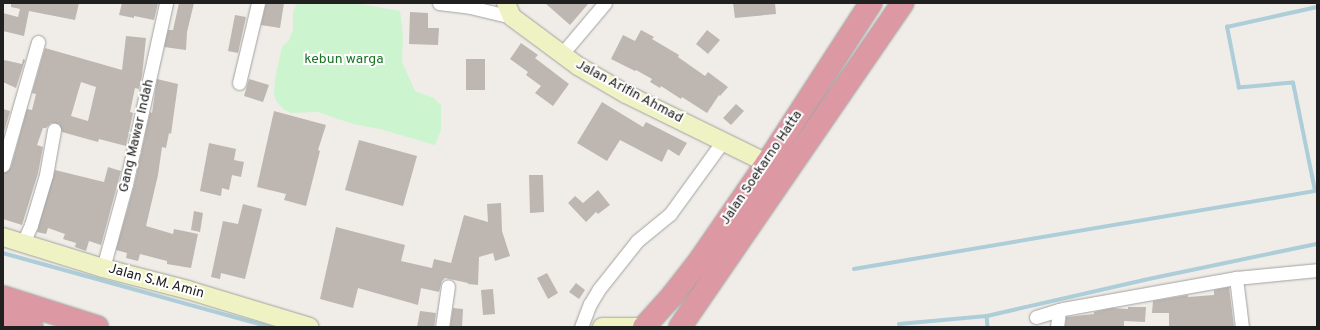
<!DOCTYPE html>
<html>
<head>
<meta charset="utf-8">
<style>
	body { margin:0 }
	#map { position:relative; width:1320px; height:330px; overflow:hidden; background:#f0ede8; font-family:Overpass,sans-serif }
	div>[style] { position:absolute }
	.park>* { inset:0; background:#cbf4cf }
	.stream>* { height:3.5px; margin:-1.75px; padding:0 1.75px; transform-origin:1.75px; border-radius:1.75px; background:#adcdd8 }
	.building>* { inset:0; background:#bdb6b1 }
	.roads { filter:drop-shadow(0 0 1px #a1a1a1) drop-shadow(0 0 1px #a1a1a1) }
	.street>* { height:13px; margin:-6.5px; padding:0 6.5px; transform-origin:6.5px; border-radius:6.5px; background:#fff }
	.secondary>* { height:18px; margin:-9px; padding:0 9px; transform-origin:9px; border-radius:9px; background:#eff3c3 }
	.highway>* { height:22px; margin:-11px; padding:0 11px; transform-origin:11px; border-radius:11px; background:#dd99a3 }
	span { translate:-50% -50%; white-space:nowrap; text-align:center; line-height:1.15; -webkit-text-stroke:4px #fff; paint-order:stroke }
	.park-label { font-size:14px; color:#197423 }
	.street-label { font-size:14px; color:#202020 }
	.frame { position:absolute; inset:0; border:4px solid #202020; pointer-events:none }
</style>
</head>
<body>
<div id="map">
	<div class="park">
		<i style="clip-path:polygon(297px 3px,355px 3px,400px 11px,403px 36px,402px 62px,415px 91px,434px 98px,441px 105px,441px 130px,435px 145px,380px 129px,353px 124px,318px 112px,291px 113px,283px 109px,276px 101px,274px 92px,275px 79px,282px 47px,289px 40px,293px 30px,293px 12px)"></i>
	</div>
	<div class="stream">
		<i style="left:3px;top:253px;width:277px;rotate:15.5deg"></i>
		<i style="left:854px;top:269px;width:468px;rotate:-9.6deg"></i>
		<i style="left:1315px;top:191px;width:110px;rotate:-101.5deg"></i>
		<i style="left:1293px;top:83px;width:54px;rotate:174.7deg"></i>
		<i style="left:1239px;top:88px;width:62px;rotate:-101.1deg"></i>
		<i style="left:1227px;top:27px;width:92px;rotate:-12.5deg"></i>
		<i style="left:987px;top:316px;width:11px;rotate:85deg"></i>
		<i style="left:899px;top:324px;width:88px;rotate:-5.2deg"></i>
		<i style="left:987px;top:316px;width:161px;rotate:-12.9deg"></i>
		<i style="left:1144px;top:280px;width:177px;rotate:-11.8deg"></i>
	</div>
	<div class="building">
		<i style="clip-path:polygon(11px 3px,79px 3px,75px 20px,29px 11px,24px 36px,3px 31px,3px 13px,18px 17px,20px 9px,11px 7px)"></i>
		<i style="clip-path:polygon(122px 3px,158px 3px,154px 20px,134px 16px,134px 18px,119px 15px)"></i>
		<i style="clip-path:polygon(179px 3px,194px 3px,187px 32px,186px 50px,164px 47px,168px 30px,173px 30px)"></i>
		<i style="clip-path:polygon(266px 3px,284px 3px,280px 28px,261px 25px)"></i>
		<i style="clip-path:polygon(545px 3px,589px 3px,570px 25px)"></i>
		<i style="clip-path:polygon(733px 3px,775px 3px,776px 14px,735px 18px)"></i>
		<i style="clip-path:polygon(410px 12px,428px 13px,428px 28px,439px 28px,438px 45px,409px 44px)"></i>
		<i style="clip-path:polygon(235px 15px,246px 17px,238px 53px,228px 51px)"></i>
		<i style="clip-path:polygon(641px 30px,654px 37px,652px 39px,679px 55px,678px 57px,705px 76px,708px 72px,728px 87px,720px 96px,719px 95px,707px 113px,682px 97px,681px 99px,661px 86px,660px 88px,650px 82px,652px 79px,636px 70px,635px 71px,611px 59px,623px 35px,635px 41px)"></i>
		<i style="clip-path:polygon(707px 30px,720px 40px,708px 54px,696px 44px)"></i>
		<i style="clip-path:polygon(evenodd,126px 36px,146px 38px,142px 76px,139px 89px,135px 88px,130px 112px,133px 113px,126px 146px,99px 139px,98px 142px,62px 132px,59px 124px,51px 123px,46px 128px,43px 128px,37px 145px,43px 147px,38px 173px,22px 225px,3px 219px,3px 173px,8px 171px,11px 167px,27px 109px,32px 110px,36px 94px,32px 93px,45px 48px,122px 70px,126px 36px,81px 82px,96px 87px,88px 121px,71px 116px,81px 82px)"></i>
		<i style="clip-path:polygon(521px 43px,538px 55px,535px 58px,569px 84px,553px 106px,535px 93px,541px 86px,526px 75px,528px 72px,510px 59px)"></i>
		<i style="clip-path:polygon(23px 59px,25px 60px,16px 88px,3px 82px,4px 60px,22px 64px)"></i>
		<i style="clip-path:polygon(466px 59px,485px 59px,485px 90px,466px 90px)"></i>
		<i style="clip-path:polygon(157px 79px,178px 84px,171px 134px,169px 133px,166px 148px,162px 147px,158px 175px,146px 226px,173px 234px,174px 229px,198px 234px,191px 268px,167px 264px,167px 261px,140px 254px,138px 261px,126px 258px,127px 253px,116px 250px,134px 186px,150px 112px,152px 113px)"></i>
		<i style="clip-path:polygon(249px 79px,269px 85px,263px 102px,244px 96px)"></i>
		<i style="clip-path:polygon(602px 102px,643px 127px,646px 122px,687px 143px,679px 156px,668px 149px,662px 162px,620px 140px,607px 161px,577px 143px)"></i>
		<i style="clip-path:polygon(736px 104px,744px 111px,731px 125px,723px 118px)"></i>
		<i style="clip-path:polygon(3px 109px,10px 111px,3px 136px)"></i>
		<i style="clip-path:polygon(274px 111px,326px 125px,318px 150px,320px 151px,306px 206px,284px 200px,286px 194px,257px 187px)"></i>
		<i style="clip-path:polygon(359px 140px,417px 156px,403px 206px,345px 190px)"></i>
		<i style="clip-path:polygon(209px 143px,236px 149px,234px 160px,244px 162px,241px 177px,232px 175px,229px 190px,222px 188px,221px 196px,200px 191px)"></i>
		<i style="clip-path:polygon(108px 167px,121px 171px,101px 245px,89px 241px,86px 251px,75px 247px,76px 243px,63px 239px,65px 234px,48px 228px,46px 234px,37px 232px,55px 170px,104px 182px)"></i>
		<i style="clip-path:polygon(529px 175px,543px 175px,544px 212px,530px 213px)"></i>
		<i style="clip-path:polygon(598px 190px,610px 205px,598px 214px,596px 212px,586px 222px,568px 203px,575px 196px,583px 203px)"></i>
		<i style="clip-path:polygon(501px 203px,502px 231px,510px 256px,495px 261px,493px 253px,479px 257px,478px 285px,468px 284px,468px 283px,445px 278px,442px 281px,439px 292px,421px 288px,418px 305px,358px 288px,353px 308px,320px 299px,336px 227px,405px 245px,401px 261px,432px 268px,434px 259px,451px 263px,464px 215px,488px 222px,487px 204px)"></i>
		<i style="clip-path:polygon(243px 204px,262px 209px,245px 279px,221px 273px,220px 279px,211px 277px,223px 221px,238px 224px)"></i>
		<i style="clip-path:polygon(194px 211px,203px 213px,200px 232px,191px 230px)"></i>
		<i style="clip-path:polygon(547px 273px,558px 293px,548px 299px,537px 278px)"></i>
		<i style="clip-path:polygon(576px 283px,585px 290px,579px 299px,569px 292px)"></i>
		<i style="clip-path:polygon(1229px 287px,1234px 327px,1169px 327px,1169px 313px,1152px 313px,1153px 301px,1188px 295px,1188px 297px,1214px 295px,1214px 290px)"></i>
		<i style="clip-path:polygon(493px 289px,495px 314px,483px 315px,481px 290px)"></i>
		<i style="clip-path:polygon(1128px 307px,1146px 307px,1145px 322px,1124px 321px,1124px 326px,1116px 326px,1116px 327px,1065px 327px,1066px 317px,1094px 314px,1094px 312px,1112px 308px,1128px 309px)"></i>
		<i style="clip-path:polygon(453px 308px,463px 309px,462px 327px,450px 327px)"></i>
		<i style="clip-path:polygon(420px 311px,436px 313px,434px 327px,417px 327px)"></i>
	</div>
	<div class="roads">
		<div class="street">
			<i style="left:439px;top:3px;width:31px;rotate:7deg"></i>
			<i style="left:470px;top:7px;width:43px;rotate:13.4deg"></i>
			<i style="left:561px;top:55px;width:68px;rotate:-49.8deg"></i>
			<i style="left:239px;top:83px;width:82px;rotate:-76.6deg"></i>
			<i style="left:3px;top:165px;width:128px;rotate:-74.1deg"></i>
			<i style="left:23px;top:243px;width:20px;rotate:-66deg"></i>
			<i style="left:31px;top:225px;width:52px;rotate:-73.3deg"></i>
			<i style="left:46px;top:175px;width:46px;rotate:-79.9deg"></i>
			<i style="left:103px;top:268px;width:87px;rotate:-74.7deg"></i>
			<i style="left:126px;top:184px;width:185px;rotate:-77.5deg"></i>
			<i style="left:1236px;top:278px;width:49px;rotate:83deg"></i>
			<i style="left:1036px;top:317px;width:24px;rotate:-17deg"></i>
			<i style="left:442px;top:327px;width:41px;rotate:-81.7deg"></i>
			<i style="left:581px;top:327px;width:25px;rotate:-69deg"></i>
			<i style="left:590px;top:304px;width:17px;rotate:-59deg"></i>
			<i style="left:599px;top:289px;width:61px;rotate:-51.6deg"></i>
			<i style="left:637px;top:241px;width:43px;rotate:-39.3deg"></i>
			<i style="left:670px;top:214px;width:90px;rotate:-54deg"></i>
			<i style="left:1057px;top:327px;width:17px;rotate:-83deg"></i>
			<i style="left:1059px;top:310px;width:4px;rotate:-14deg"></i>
			<i style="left:1063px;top:309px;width:176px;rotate:-10.2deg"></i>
			<i style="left:1236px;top:278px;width:81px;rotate:-5.6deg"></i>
		</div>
		<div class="secondary">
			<i style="left:506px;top:3px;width:15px;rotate:67deg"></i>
			<i style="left:512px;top:17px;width:82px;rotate:36.6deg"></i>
			<i style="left:578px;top:66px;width:56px;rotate:30.3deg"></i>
			<i style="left:626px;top:94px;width:157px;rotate:26.1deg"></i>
			<i style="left:3px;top:237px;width:105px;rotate:17.2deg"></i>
			<i style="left:103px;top:268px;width:88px;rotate:14.5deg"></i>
			<i style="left:188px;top:290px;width:127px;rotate:16.9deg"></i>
			<i style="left:602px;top:327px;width:40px"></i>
		</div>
		<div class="highway">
			<i style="left:3px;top:297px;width:99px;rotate:17.7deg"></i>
			<i style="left:3px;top:318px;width:30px;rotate:17deg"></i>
			<i style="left:644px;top:327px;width:42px;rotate:-47.9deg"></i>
			<i style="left:672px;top:296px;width:46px;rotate:-52.1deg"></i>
			<i style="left:700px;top:260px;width:118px;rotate:-55.4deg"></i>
			<i style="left:767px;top:163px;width:191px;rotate:-57deg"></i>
			<i style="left:680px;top:327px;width:393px;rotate:-55.5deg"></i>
		</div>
	</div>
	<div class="park-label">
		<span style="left:344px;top:60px">kebun warga</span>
	</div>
	<div class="street-label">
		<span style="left:629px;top:92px;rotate:28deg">Jalan Arifin Ahmad</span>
		<span style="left:137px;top:136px;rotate:-77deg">Gang Mawar Indah</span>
		<span style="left:762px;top:168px;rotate:-56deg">Jalan Soekarno Hatta</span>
		<span style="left:156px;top:282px;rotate:15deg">Jalan S.M. Amin</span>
	</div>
	<div class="frame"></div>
</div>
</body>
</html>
